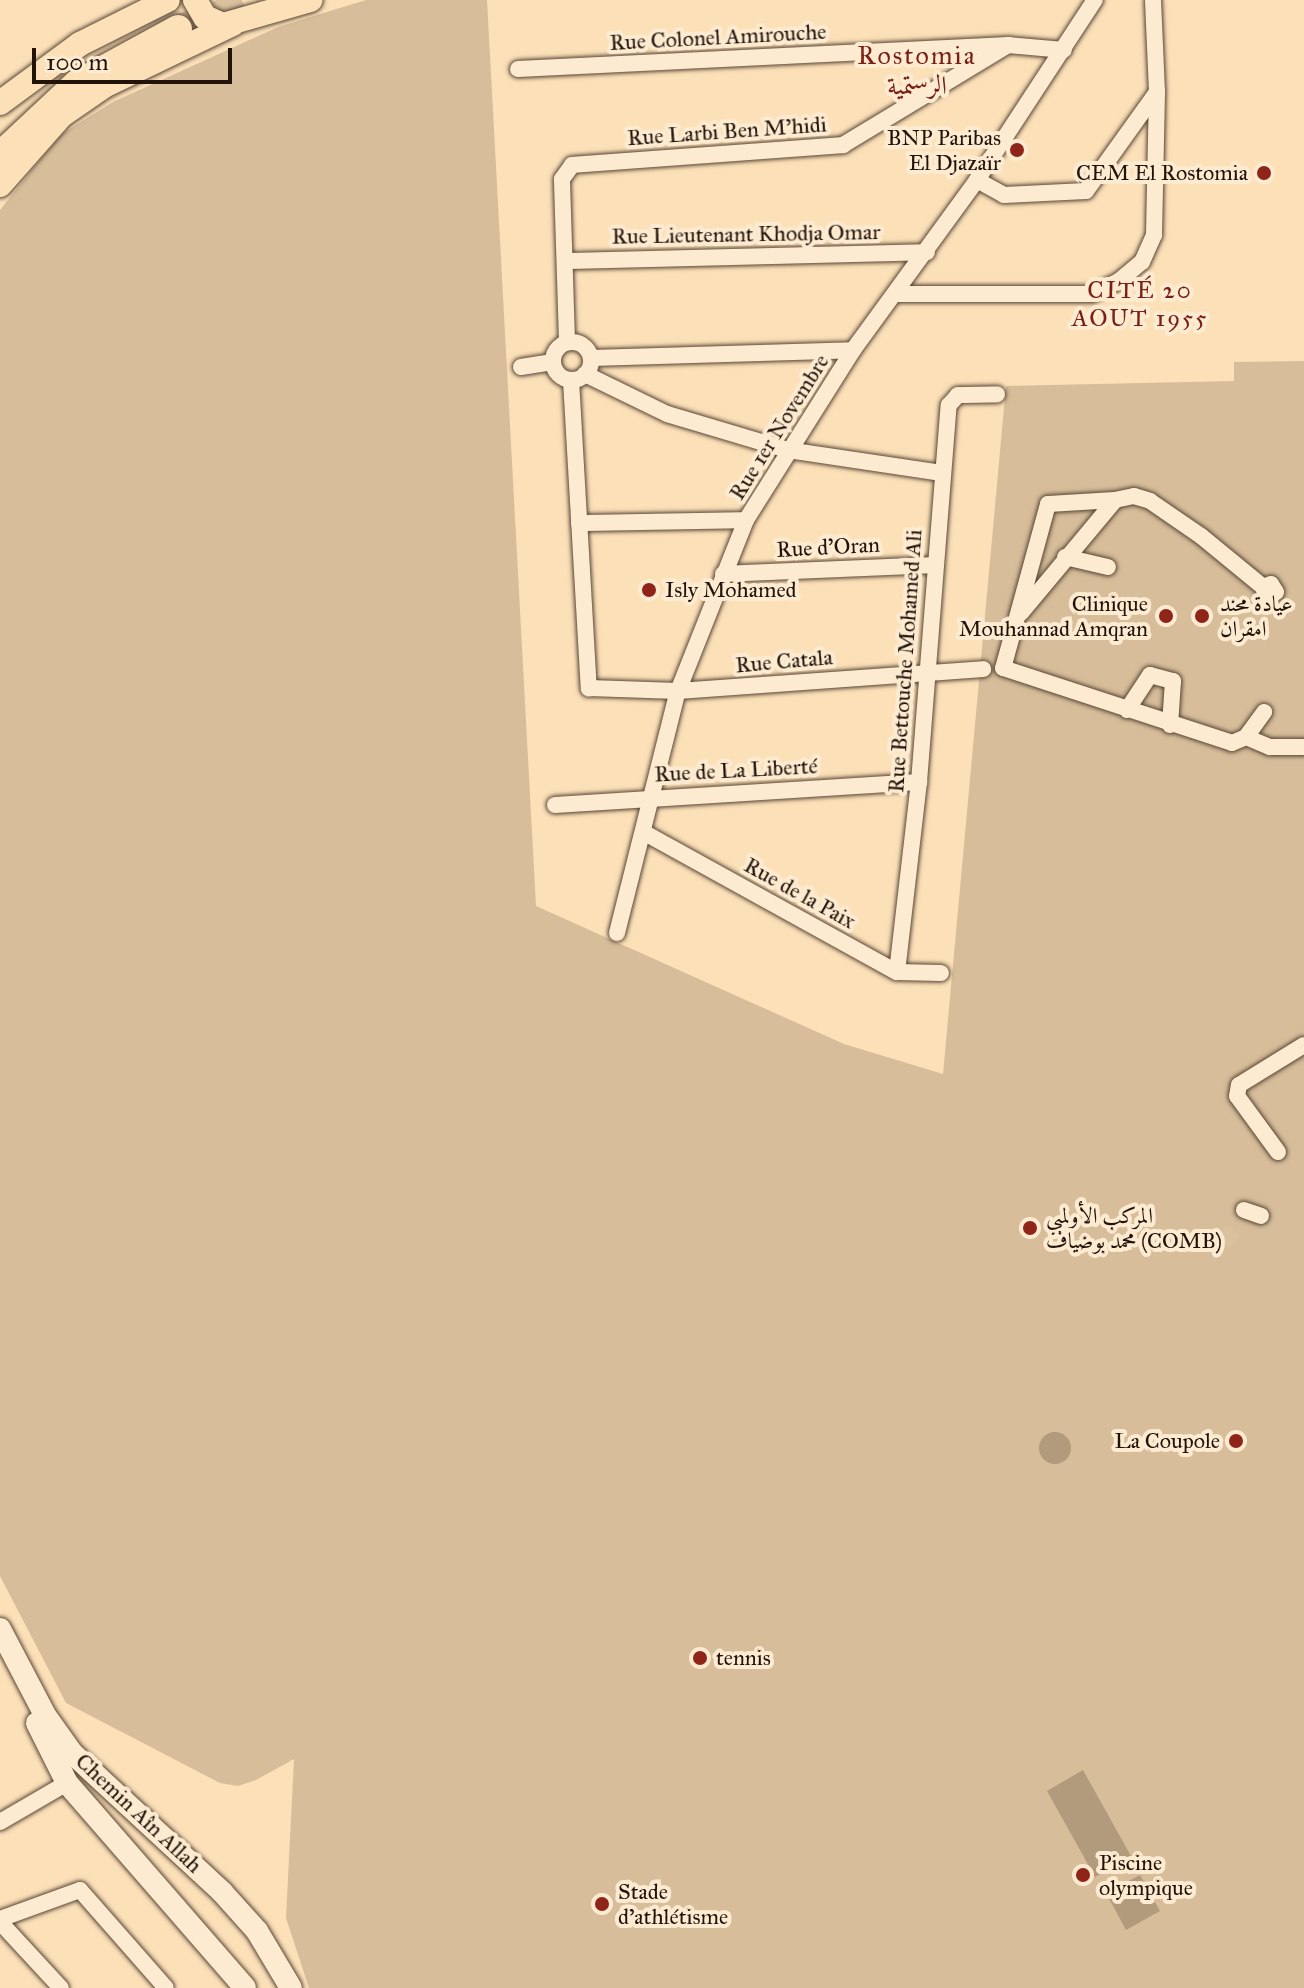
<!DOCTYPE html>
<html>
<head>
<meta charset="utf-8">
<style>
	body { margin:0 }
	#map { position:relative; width:1304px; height:1988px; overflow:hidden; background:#fce0b8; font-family:"IM FELL Great Primer",Amiri,serif }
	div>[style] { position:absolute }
	.green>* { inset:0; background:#d7bd9a }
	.water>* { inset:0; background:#b29a7d }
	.round { border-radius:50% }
	.street-tunnel>* { height:16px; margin-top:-8px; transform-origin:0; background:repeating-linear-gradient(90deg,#dbc19e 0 16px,transparent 0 24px) }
	.highway-tunnel>* { height:28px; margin-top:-14px; transform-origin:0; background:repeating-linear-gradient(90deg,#dbc19e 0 28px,transparent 0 42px) }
	.roads { filter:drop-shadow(0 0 2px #584636) drop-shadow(0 0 2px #584636) }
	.street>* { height:16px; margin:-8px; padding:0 8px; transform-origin:8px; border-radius:8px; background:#fdebd1 }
	.street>.ring { margin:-8px; padding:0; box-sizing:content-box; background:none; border:16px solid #fdebd1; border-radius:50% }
	.secondary>* { height:22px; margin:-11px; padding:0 11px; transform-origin:11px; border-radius:11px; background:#fdebd1 }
	.primary>* { height:24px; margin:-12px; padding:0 12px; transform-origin:12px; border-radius:12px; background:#fce0b8 }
	.highway>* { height:28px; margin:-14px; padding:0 14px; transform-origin:14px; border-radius:14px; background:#fce0b8 }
	.dots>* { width:22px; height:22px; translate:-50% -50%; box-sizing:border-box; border:4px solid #fdebd1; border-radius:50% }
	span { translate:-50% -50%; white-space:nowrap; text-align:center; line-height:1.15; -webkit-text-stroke:8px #fdebd1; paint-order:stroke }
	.street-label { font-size:22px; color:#21130a }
	.poi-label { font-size:22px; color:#21130a }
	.right { translate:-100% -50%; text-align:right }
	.left { translate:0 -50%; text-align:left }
	.neighbourhood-label { font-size:24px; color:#7a1f14; letter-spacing:2px }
	.quarter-label { font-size:26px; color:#7a1f14; letter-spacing:2px }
	.scale { position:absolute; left:32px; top:48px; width:200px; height:36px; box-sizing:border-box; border:4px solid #21130a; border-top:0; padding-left:10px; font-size:24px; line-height:28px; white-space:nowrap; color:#21130a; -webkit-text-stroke:6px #fdebd1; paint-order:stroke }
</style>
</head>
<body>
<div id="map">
	<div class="green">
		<i style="clip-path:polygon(366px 0,487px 0,536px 906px,844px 1044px,943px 1074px,1006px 386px,1234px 381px,1234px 362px,1304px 361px,1304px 1988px,309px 1988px,286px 1918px,294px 1759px,256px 1780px,238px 1786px,220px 1783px,66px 1703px,0 1576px,0 210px,60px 135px,113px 102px,278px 27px)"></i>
	</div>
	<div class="water">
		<i class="round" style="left:1039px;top:1432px;width:32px;height:32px"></i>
		<i style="clip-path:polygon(1083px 1770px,1131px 1856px,1095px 1877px,1047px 1791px)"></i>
		<i style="clip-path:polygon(1140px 1875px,1160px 1911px,1126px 1930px,1106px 1893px)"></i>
	</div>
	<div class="street-tunnel">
		<i style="left:1224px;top:1243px;width:21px;rotate:-55deg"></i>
	</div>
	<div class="highway-tunnel">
		<i style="left:178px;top:29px;width:85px;rotate:-19.9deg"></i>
	</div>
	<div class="roads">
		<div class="street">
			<i style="left:518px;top:69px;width:491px;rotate:-2.8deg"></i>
			<i style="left:1008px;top:45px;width:56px;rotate:5.1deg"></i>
			<i style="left:977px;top:180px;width:31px;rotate:29deg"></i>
			<i style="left:1004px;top:195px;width:82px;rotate:-2.8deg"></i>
			<i style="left:1086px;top:191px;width:122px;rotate:-54.4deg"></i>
			<i style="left:1157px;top:92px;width:92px;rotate:-92.5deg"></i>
			<i style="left:567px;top:261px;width:360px;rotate:-1.4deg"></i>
			<i style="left:896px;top:294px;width:196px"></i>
			<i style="left:1092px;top:294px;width:30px;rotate:-26deg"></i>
			<i style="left:1119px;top:281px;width:30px;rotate:-40deg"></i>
			<i style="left:1142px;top:262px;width:30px;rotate:-66deg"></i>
			<i style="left:1154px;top:235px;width:143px;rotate:-88.8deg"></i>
			<i style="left:567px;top:341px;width:162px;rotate:-91.8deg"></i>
			<i style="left:562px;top:179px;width:17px;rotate:-54deg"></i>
			<i style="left:572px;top:165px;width:272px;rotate:-4.2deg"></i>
			<i style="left:843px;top:145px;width:193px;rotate:-31.2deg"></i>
			<i class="ring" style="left:553px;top:342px;width:22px;height:22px"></i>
			<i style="left:591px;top:358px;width:262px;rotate:-1.7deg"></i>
			<i style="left:521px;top:367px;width:32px;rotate:-9deg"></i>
			<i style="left:585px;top:374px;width:91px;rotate:26deg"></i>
			<i style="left:667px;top:414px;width:126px;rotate:16.6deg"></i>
			<i style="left:788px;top:450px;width:156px;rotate:8.5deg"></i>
			<i style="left:571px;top:380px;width:309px;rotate:86.7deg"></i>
			<i style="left:589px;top:688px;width:89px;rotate:1.9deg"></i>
			<i style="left:678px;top:691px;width:306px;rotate:-4.1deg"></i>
			<i style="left:1115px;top:500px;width:67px;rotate:176.6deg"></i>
			<i style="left:1048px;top:504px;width:170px;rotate:105.3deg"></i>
			<i style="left:1003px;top:668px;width:241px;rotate:18.1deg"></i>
			<i style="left:1232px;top:743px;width:15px;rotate:-23deg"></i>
			<i style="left:1246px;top:737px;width:31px;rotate:-54deg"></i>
			<i style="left:579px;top:523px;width:167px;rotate:-1deg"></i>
			<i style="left:1065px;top:557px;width:44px;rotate:13.1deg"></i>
			<i style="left:723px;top:574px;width:211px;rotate:-2.4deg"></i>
			<i style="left:1021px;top:613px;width:147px;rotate:-50.2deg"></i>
			<i style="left:1115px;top:500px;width:19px;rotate:-12deg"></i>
			<i style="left:1134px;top:496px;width:17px;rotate:17deg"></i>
			<i style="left:1150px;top:501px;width:62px;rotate:34.5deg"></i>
			<i style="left:1201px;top:536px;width:80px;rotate:39.4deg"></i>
			<i style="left:1263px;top:587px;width:11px;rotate:68deg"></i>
			<i style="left:1267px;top:597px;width:10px;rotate:-29deg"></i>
			<i style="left:1276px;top:592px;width:9px;rotate:-122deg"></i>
			<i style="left:1271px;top:584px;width:9px;rotate:159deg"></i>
			<i style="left:1127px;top:710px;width:42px;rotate:-56.7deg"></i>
			<i style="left:1150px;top:675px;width:24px;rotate:15deg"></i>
			<i style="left:1173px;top:681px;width:44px;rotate:93.9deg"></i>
			<i style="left:1246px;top:737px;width:26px;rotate:23deg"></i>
			<i style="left:1270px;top:747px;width:34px"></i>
			<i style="left:555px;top:805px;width:365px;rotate:-3.6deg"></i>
			<i style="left:643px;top:832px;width:290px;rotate:28.9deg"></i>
			<i style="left:897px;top:972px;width:44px;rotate:1.3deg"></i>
			<i style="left:617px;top:933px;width:250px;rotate:-75.9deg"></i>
			<i style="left:678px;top:691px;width:184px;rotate:-68.3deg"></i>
			<i style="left:746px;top:520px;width:201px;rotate:-57.8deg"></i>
			<i style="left:853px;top:350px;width:210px;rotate:-53.9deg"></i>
			<i style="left:977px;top:180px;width:215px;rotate:-56.8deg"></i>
			<i style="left:897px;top:972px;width:191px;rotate:-83.4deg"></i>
			<i style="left:919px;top:782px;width:378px;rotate:-85.5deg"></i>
			<i style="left:949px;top:405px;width:13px;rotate:-48deg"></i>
			<i style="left:958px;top:395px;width:39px;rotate:-1deg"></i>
			<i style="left:1278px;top:1152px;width:69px;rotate:-126.2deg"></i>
			<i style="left:1237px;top:1096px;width:11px;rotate:-80deg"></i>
			<i style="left:1239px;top:1085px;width:76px;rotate:-31.6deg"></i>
			<i style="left:1244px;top:1210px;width:18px;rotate:19deg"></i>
			<i style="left:0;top:1822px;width:78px;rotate:-30.2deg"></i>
			<i style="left:0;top:1919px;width:85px;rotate:-19.9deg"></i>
			<i style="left:80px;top:1890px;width:130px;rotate:48.7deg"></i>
			<i style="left:0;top:1922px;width:90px;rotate:47.3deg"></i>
		</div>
		<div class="secondary">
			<i style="left:0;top:1629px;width:97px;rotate:62.4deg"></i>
			<i style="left:45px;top:1715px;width:47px;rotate:54.6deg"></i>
			<i style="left:72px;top:1753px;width:205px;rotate:42.8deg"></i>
			<i style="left:222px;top:1892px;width:52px;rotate:48.1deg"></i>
			<i style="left:257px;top:1931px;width:66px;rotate:59.2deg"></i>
			<i style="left:37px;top:1723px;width:67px;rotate:63.4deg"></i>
			<i style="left:67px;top:1783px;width:271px;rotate:49deg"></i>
		</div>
		<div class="primary">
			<i style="left:195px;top:0;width:20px;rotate:60deg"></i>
			<i style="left:205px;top:17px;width:20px;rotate:24deg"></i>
			<i style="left:223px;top:25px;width:91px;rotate:-16deg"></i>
			<i style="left:0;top:103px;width:99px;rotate:-36.4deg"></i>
			<i style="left:80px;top:44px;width:98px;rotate:-26.6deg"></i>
			<i style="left:0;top:185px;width:94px;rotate:-48.5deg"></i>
			<i style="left:62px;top:115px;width:51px;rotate:-34.6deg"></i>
			<i style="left:104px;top:86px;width:143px;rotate:-25.7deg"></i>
		</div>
		<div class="highway">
			<i style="left:0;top:156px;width:105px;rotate:-43.1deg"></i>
			<i style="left:77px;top:84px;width:115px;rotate:-28.6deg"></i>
		</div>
	</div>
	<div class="dots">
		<i style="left:1017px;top:150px;background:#8f2418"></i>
		<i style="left:1264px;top:173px;background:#8f2418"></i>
		<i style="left:649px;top:590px;background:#8f2418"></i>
		<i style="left:1166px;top:616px;background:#8f2418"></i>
		<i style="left:1202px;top:616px;background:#8f2418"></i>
		<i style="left:1030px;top:1228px;background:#8f2418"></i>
		<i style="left:1236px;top:1441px;background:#8f2418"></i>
		<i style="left:700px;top:1658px;background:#8f2418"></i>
		<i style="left:1083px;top:1875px;background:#8f2418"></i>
		<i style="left:602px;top:1904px;background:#8f2418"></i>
	</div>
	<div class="street-label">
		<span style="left:718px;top:37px;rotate:-3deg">Rue Colonel Amirouche</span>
		<span style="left:727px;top:131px;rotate:-4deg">Rue Larbi Ben M'hidi</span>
		<span style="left:746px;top:234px;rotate:-1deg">Rue Lieutenant Khodja Omar</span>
		<span style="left:779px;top:427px;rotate:-58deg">Rue 1er Novembre</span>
		<span style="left:828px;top:547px;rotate:-3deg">Rue d'Oran</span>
		<span style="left:784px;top:661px;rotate:-5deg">Rue Catala</span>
		<span style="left:905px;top:661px;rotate:-86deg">Rue Bettouche Mohamed Ali</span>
		<span style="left:736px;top:770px;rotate:-3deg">Rue de La Liberté</span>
		<span style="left:800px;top:893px;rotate:29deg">Rue de la Paix</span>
		<span style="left:139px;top:1813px;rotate:43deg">Chemin Aîn Allah</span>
	</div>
	<div class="poi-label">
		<span class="right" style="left:1001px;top:150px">BNP Paribas<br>El Djazaïr</span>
		<span class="right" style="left:1248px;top:173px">CEM El Rostomia</span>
		<span class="left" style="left:665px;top:590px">Isly Mohamed</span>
		<span class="right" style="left:1148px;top:616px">Clinique<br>Mouhannad Amqran</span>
		<span class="left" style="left:1220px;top:616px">عيادة محند<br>امقران</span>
		<span class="left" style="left:1046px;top:1228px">المركب الأولمبي<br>محمد بوضياف (COMB)</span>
		<span class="right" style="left:1220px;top:1441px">La Coupole</span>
		<span class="left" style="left:716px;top:1658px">tennis</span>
		<span class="left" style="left:1099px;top:1875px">Piscine<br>olympique</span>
		<span class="left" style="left:618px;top:1904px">Stade<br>d’athlétisme</span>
	</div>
	<div class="neighbourhood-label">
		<span style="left:1140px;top:305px">CITÉ 20<br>AOUT 1955</span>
	</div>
	<div class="quarter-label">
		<span style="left:917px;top:71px">Rostomia<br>الرستمية</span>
	</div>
	<div class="scale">100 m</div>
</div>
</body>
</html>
